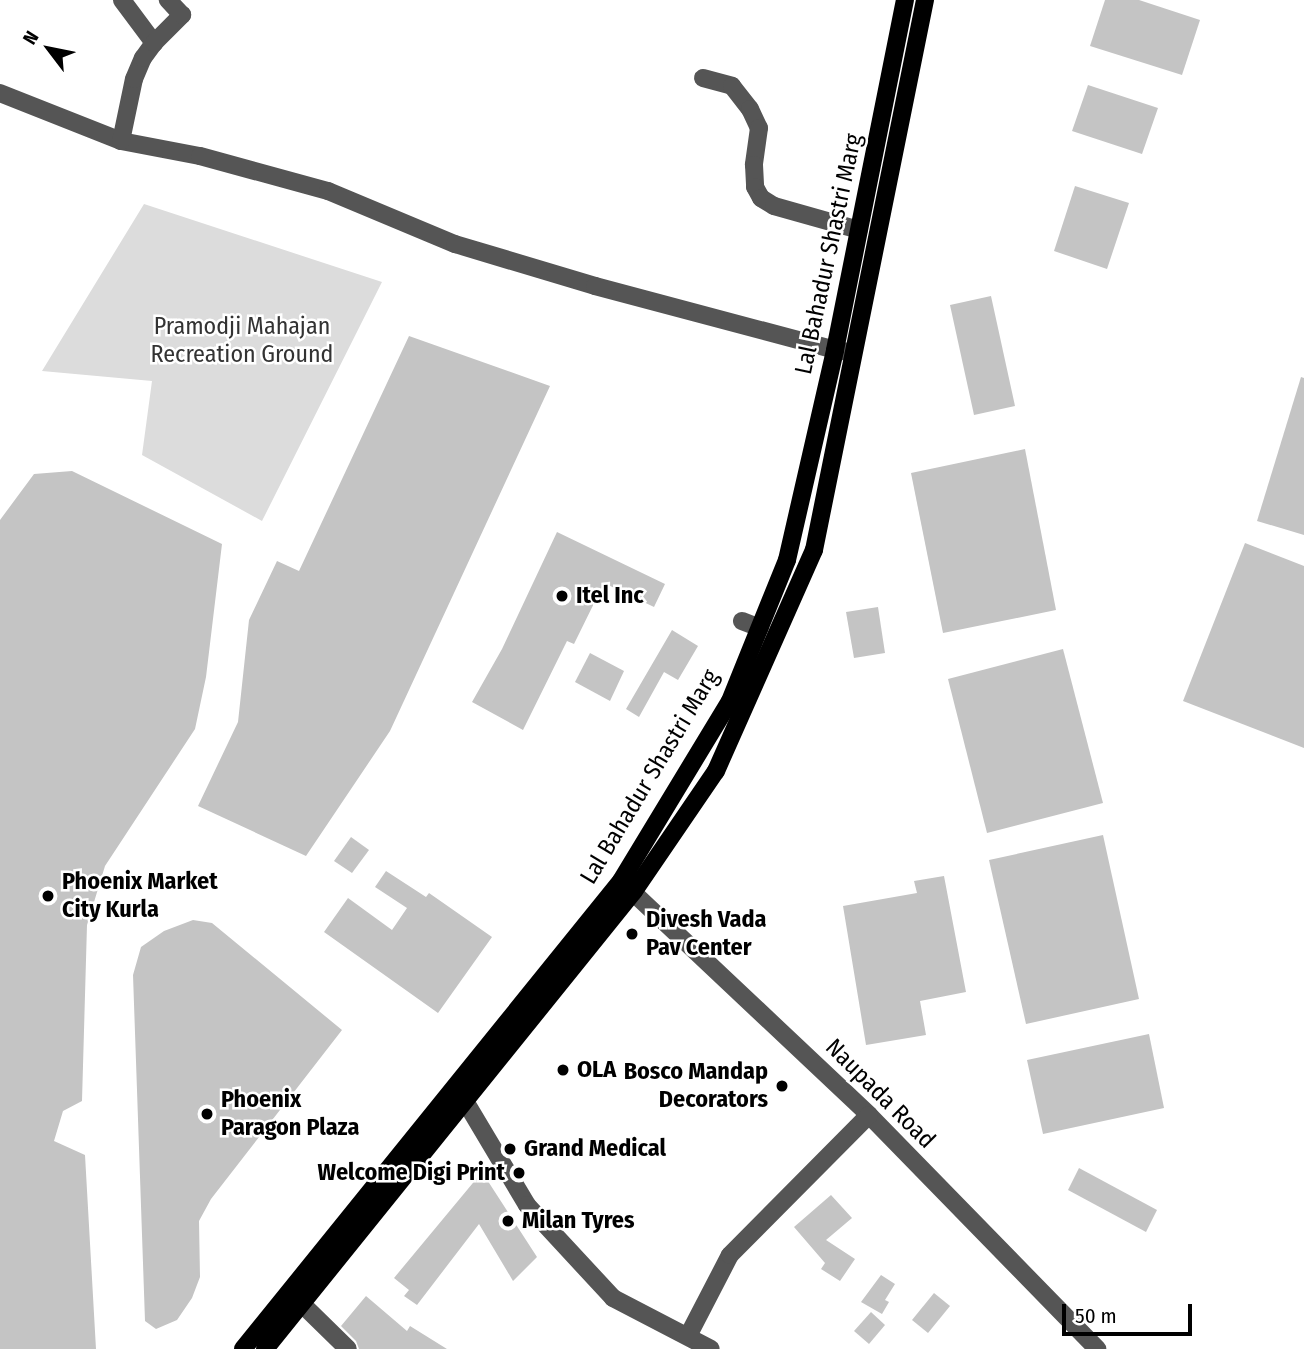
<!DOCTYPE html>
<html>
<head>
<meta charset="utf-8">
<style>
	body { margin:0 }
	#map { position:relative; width:1304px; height:1349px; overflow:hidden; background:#fff; font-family:"Fira Sans Condensed",sans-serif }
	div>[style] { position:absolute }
	.green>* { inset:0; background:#dcdcdc }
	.building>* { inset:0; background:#c4c4c4 }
	.minor>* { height:18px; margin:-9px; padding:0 9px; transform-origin:9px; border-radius:9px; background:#555 }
	.major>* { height:18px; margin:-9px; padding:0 9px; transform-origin:9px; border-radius:9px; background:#000 }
	.dots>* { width:19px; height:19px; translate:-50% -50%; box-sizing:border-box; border:4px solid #fff; border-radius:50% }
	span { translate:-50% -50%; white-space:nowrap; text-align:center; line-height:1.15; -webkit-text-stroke:5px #fff; paint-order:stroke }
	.street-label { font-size:24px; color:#000 }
	.park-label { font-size:24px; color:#333 }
	.poi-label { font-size:24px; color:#000; font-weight:700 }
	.left { translate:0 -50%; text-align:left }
	.right { translate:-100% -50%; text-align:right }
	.north { position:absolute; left:14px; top:14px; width:70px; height:70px; -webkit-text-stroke:5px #fff; paint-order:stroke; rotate:302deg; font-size:19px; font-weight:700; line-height:28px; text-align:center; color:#000 }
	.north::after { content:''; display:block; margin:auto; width:24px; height:32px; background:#000; clip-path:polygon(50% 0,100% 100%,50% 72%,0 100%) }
	.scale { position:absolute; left:1062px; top:1304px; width:130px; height:32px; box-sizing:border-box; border:4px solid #000; border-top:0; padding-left:9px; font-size:21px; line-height:24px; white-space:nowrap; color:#000; -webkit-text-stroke:5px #fff; paint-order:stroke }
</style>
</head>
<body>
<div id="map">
	<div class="green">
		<i style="clip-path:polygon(144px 204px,382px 282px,262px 521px,142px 455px,152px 381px,42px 371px)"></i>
	</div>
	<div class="building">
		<i style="clip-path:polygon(1105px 0,1139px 0,1200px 20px,1182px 75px,1090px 46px)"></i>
		<i style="clip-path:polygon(1088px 85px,1158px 108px,1142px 154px,1072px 131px)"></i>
		<i style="clip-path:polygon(1075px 186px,1129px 203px,1107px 269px,1054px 251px)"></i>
		<i style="clip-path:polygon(991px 296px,1015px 406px,974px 415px,950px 305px)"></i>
		<i style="clip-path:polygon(409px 336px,550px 386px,390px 731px,306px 856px,198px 806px,238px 722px,249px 620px,277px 561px,299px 571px)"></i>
		<i style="clip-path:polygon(1301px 377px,1304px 378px,1304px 535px,1257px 521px)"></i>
		<i style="clip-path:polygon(1025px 449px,1056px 610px,943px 633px,911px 473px)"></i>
		<i style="clip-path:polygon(72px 471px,222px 544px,206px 677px,195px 729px,105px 866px,87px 925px,82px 1101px,63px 1111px,54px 1141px,85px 1155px,96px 1349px,0 1349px,0 520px,34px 474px)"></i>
		<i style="clip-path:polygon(557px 532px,665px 584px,654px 607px,604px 583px,574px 644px,567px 641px,523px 730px,472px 702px,502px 649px)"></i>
		<i style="clip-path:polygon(1245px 543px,1304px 566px,1304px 748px,1183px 701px)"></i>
		<i style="clip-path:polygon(878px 607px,885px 653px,854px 658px,846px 612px)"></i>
		<i style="clip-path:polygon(672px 630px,698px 646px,678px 680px,664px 672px,639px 717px,626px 709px)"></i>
		<i style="clip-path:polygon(1063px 649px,1103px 803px,987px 833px,948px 679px)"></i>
		<i style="clip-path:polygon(590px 653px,624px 671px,610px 701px,575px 682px)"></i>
		<i style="clip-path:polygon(1103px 835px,1139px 999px,1026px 1024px,989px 860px)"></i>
		<i style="clip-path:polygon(351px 837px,369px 850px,352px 873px,334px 861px)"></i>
		<i style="clip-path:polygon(386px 871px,426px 897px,429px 893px,492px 937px,438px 1013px,324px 932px,348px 898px,392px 930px,407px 908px,375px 887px)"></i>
		<i style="clip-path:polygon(944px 876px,966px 992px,920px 1001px,926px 1035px,866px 1045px,843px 906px,917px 893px,914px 881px)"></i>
		<i style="clip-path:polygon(193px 920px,212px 923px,342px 1030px,211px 1199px,199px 1221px,200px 1277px,192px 1298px,177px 1320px,156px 1329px,145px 1321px,133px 975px,141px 947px,164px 931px)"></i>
		<i style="clip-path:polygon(1149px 1034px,1164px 1108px,1043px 1134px,1027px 1060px)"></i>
		<i style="clip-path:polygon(1079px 1168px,1157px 1210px,1146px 1232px,1068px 1190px)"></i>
		<i style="clip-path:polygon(482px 1172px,537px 1257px,513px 1281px,479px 1224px,417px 1305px,404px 1296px,409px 1290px,394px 1278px)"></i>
		<i style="clip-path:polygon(831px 1195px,852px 1218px,826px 1240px,855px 1259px,840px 1281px,821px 1269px,825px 1263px,794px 1227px)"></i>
		<i style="clip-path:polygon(881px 1275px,895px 1284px,885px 1300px,889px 1302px,882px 1314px,861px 1302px)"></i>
		<i style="clip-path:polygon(934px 1293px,950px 1306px,928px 1333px,912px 1320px)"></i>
		<i style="clip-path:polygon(366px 1296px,407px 1331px,410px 1326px,447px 1349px,359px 1349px,356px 1341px,341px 1326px)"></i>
		<i style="clip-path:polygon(871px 1312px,885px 1325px,869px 1344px,854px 1331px)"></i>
	</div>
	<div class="minor">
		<i style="left:122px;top:0;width:54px;rotate:53.3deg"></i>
		<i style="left:703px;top:78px;width:30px;rotate:15deg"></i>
		<i style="left:732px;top:86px;width:29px;rotate:52deg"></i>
		<i style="left:750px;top:109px;width:21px;rotate:65deg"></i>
		<i style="left:759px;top:128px;width:37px;rotate:98deg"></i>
		<i style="left:754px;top:165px;width:22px;rotate:87deg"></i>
		<i style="left:755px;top:187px;width:13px;rotate:61deg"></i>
		<i style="left:761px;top:198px;width:15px;rotate:32deg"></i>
		<i style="left:774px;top:206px;width:88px;rotate:15.8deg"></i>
		<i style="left:0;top:93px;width:130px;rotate:21.6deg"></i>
		<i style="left:121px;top:141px;width:80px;rotate:10.8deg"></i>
		<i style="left:200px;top:156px;width:133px;rotate:15.3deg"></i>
		<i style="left:328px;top:191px;width:138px;rotate:22.7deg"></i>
		<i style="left:455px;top:244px;width:146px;rotate:16.7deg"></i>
		<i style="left:595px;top:286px;width:248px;rotate:14.9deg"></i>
		<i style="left:835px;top:350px;width:15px;rotate:8deg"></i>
		<i style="left:121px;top:141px;width:63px;rotate:-78.2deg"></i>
		<i style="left:134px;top:79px;width:23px;rotate:-67deg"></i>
		<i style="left:143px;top:58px;width:19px;rotate:-54deg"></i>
		<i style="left:154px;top:43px;width:40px;rotate:-45deg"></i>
		<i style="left:182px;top:15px;width:21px;rotate:-133deg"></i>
		<i style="left:742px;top:621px;width:19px;rotate:21deg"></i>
		<i style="left:623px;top:883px;width:338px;rotate:43.3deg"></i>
		<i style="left:869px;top:1115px;width:327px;rotate:45.7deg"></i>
		<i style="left:465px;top:1101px;width:121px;rotate:59.2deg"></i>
		<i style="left:527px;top:1205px;width:127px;rotate:47.2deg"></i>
		<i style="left:613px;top:1298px;width:110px;rotate:27.5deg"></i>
		<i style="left:302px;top:1304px;width:64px;rotate:44.4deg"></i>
		<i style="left:688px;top:1336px;width:91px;rotate:-62.6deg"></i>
		<i style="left:730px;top:1255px;width:197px;rotate:-45.2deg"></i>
	</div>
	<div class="major">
		<i style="left:243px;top:1349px;width:602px;rotate:-51.07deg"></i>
		<i style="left:621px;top:881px;width:210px;rotate:-58.8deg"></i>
		<i style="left:730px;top:701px;width:152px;rotate:-68deg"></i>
		<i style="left:787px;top:560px;width:215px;rotate:-77.1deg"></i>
		<i style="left:835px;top:350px;width:357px;rotate:-78.7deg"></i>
		<i style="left:265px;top:1349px;width:588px;rotate:-51.14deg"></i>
		<i style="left:634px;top:891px;width:145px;rotate:-55.7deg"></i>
		<i style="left:716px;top:771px;width:242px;rotate:-66.1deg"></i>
		<i style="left:814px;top:550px;width:561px;rotate:-78.59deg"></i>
	</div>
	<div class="dots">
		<i style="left:562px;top:596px;background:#000"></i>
		<i style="left:48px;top:896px;background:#000"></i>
		<i style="left:632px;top:934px;background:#000"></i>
		<i style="left:563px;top:1070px;background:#000"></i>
		<i style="left:782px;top:1086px;background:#000"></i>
		<i style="left:207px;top:1114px;background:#000"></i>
		<i style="left:510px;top:1149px;background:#000"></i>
		<i style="left:519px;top:1173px;background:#000"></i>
		<i style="left:508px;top:1221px;background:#000"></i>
	</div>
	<div class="street-label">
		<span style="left:829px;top:254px;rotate:-78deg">Lal Bahadur Shastri Marg</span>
		<span style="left:650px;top:777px;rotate:-59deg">Lal Bahadur Shastri Marg</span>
		<span style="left:880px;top:1094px;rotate:45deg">Naupada Road</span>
	</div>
	<div class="park-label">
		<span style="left:242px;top:341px">Pramodji Mahajan<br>Recreation Ground</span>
	</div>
	<div class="poi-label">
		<span class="left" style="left:576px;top:596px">Itel Inc</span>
		<span class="left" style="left:62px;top:896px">Phoenix Market<br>City Kurla</span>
		<span class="left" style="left:646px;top:934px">Divesh Vada<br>Pav Center</span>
		<span class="left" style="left:577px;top:1070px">OLA</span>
		<span class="right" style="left:768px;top:1086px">Bosco Mandap<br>Decorators</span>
		<span class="left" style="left:221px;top:1114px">Phoenix<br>Paragon Plaza</span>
		<span class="left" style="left:524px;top:1149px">Grand Medical</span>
		<span class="right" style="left:505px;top:1173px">Welcome Digi Print</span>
		<span class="left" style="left:522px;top:1221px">Milan Tyres</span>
	</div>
	<div class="north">N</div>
	<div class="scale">50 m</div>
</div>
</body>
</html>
